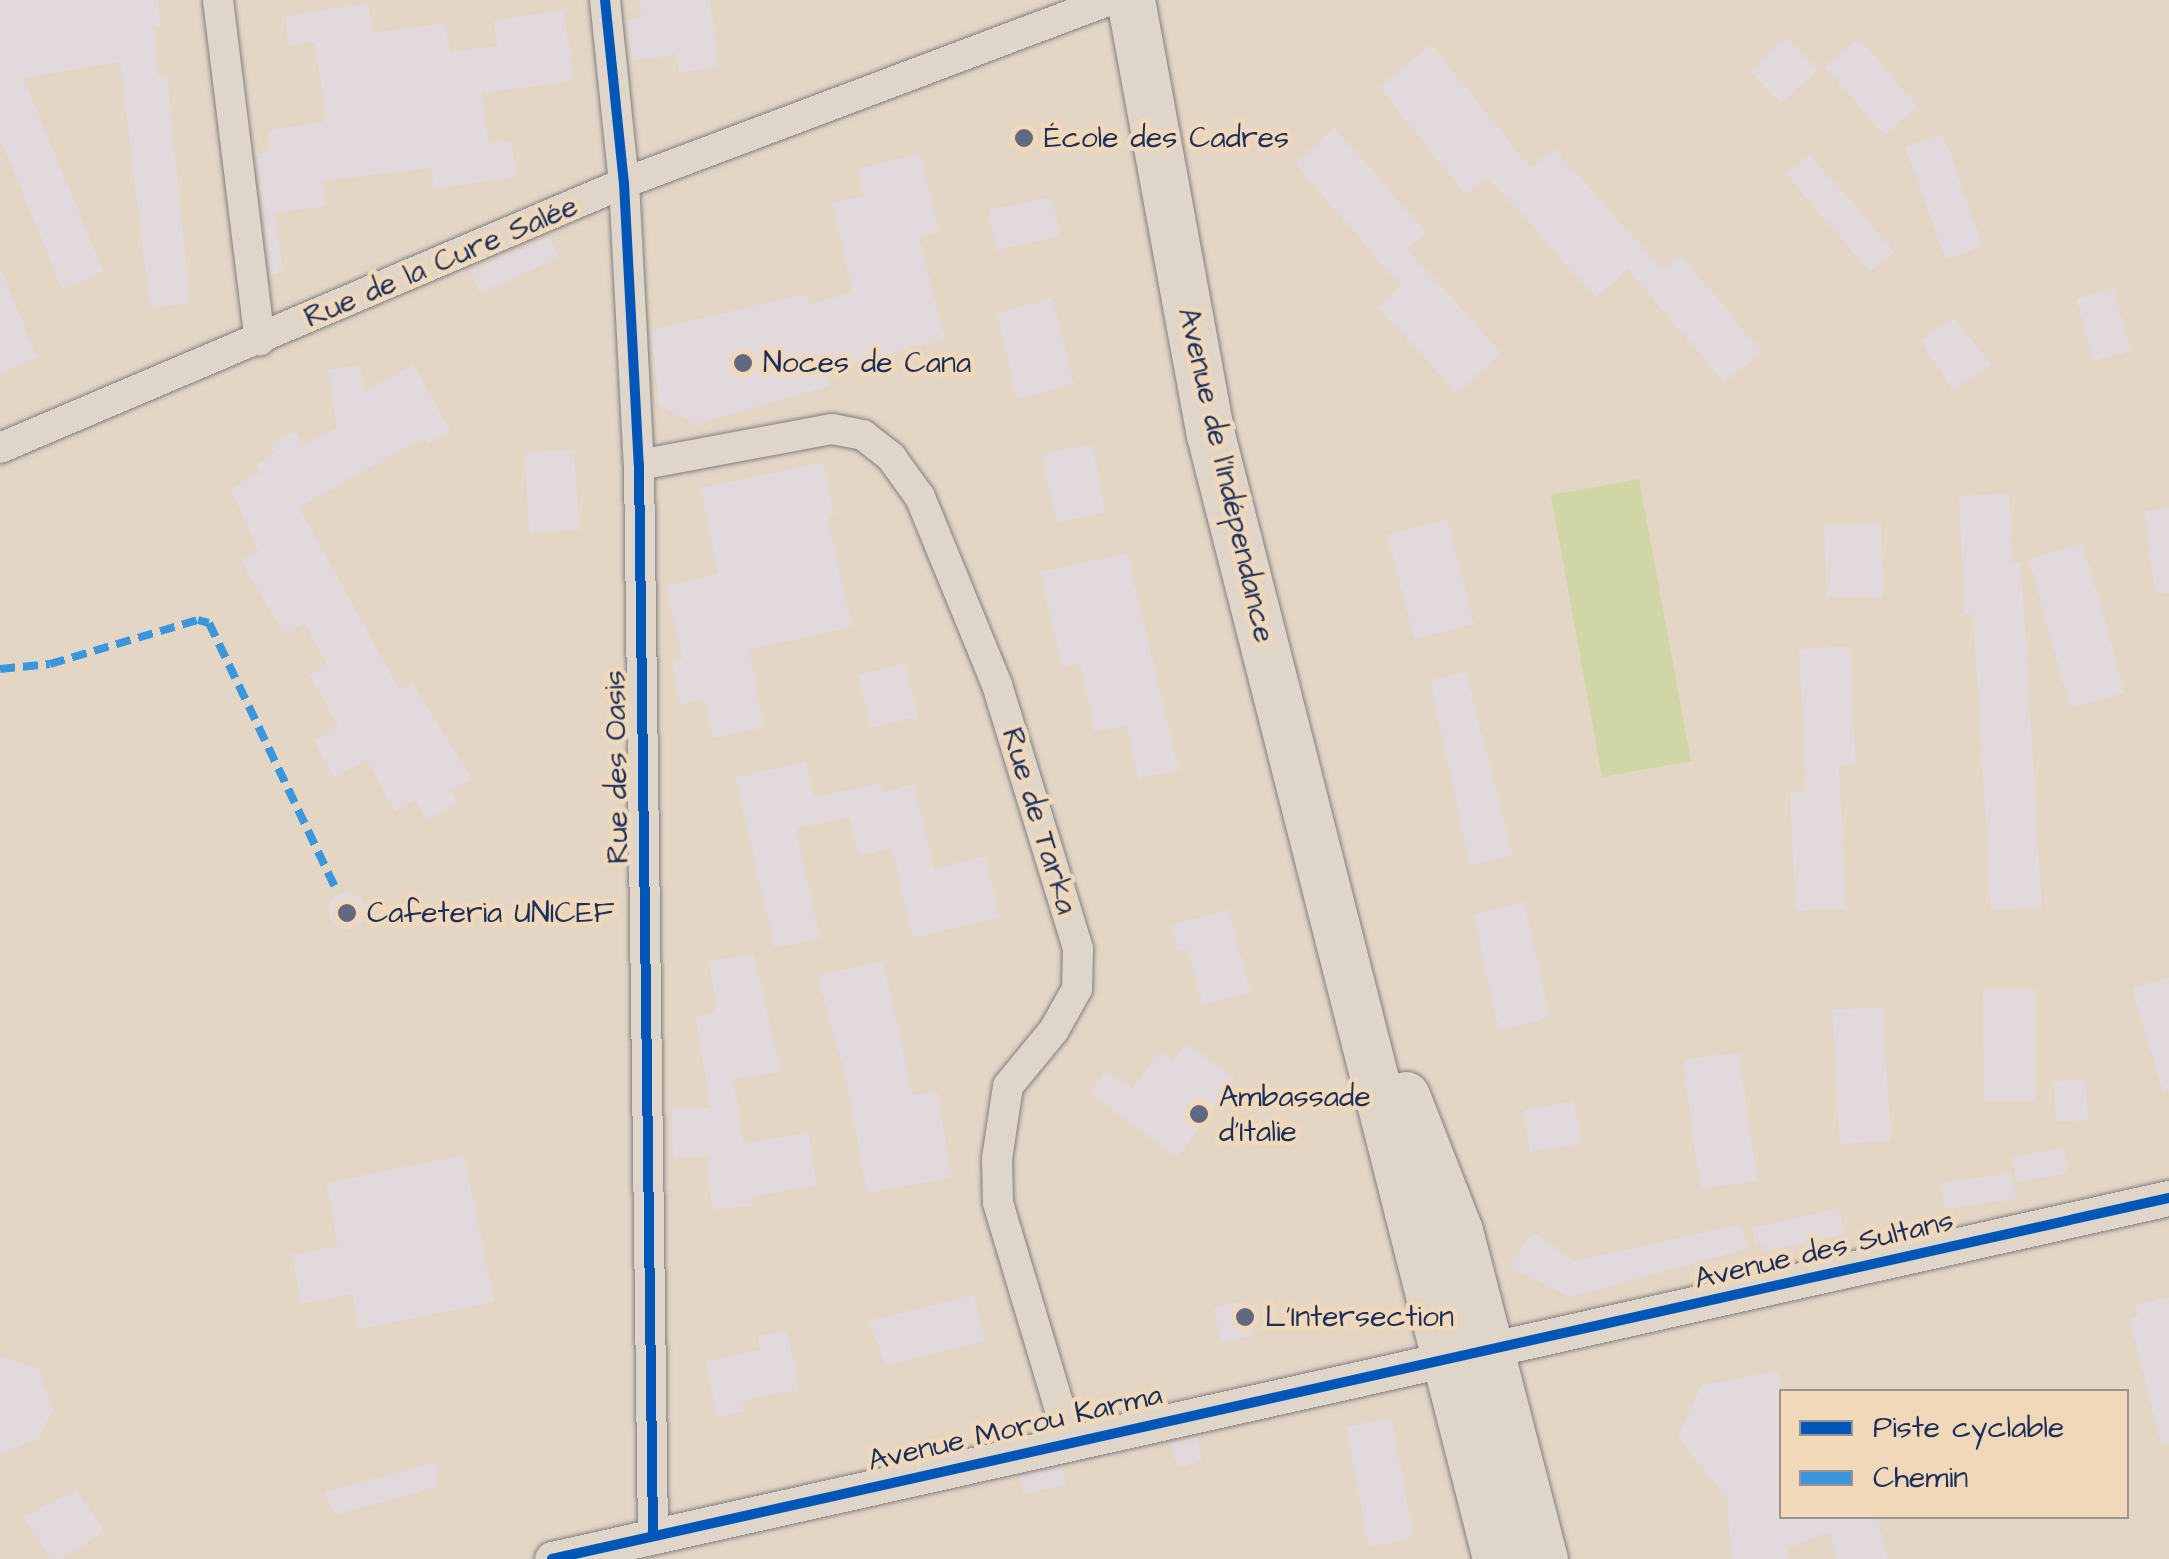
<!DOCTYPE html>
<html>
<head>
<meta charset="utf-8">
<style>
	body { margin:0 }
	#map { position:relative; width:2169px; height:1559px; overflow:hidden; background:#e3d6c5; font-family:"Architects Daughter",sans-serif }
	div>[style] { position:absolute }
	.green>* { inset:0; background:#d0d6a6 }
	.building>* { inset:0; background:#e1d9db }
	.round { border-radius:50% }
	.roads { filter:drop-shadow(0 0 2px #817f80) drop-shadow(0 0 2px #817f80) }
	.minor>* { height:30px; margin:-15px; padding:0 15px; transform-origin:15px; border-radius:15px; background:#dfd5c9 }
	.tertiary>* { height:35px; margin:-17.5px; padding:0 17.5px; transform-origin:17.5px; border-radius:17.5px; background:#dfd5c9 }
	.trunk>* { height:48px; margin:-24px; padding:0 24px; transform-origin:24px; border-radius:24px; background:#dfd5c9 }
	.quiet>* { height:8px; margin-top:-4px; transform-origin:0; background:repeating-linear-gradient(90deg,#3a97de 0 15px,transparent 0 23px) }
	.cycleway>* { height:10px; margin:-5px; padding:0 5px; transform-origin:5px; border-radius:5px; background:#0057b8 }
	.dots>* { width:28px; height:28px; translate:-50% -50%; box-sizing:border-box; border:5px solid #f0d8b8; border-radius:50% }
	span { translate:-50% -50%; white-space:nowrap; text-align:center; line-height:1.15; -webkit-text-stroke:9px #f0d8b8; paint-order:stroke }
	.poi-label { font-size:30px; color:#1b2f5e }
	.left { translate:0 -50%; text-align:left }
	.street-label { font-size:30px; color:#1b2f5e }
	.legend { position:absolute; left:1779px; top:1389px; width:350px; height:130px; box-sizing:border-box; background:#f0d8b8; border:2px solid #9b9494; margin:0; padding:12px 18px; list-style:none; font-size:30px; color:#1b2f5e }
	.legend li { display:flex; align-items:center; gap:20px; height:50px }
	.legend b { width:50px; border:2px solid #9b9494 }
</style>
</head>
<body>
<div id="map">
	<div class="green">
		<i style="clip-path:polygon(1639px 479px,1691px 761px,1602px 777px,1551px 495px)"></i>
	</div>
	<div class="building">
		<i style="clip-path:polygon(0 0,158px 0,161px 27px,153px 27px,159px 77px,167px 76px,190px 303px,150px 308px,120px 62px,23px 78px,104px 272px,62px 289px,0 138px)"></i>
		<i style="clip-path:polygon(639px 0,710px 0,719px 67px,679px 73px,677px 54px,632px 61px,626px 20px,642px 18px)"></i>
		<i style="clip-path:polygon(368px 3px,373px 33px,445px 23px,450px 52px,497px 46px,494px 20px,564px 10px,574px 81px,482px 93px,489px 144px,511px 140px,516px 177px,434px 189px,431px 168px,323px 181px,327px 206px,275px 213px,283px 272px,271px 274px,256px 154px,271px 151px,268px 130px,326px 121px,315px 42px,288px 46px,286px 16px)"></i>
		<i style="clip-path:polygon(1786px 36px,1818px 70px,1782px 104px,1750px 71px)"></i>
		<i style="clip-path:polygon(1858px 38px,1918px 106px,1885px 136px,1825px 67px)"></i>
		<i style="clip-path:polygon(1431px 44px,1531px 168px,1553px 148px,1663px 269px,1680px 254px,1762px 352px,1724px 383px,1628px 269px,1596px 298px,1488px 177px,1466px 195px,1379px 87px)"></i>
		<i style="clip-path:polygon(1335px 128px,1426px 232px,1407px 249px,1502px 353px,1457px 394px,1378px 307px,1401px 286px,1295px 164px)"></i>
		<i style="clip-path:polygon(1943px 133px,1983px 246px,1946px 260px,1905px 147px)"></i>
		<i style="clip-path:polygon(920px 154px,939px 233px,919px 237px,945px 339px,827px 370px,831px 386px,695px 424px,659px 406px,651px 330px,806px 294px,809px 304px,853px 292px,832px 203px,864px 196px,858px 169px)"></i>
		<i style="clip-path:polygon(1810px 154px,1895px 252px,1870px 272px,1786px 174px)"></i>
		<i style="clip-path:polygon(1052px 197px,1060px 236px,997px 250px,988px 210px)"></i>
		<i style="clip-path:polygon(549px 237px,559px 258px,480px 293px,471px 271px)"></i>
		<i style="clip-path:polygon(1px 269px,37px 358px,0 373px,0 270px)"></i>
		<i style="clip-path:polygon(2113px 288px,2131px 351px,2094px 361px,2076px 299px)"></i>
		<i style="clip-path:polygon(1052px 298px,1074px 384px,1017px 399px,996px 313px)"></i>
		<i style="clip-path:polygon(1953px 319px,1992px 364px,1953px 390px,1920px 340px)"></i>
		<i style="clip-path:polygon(360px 365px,364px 392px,414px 365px,451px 432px,428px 444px,424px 438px,299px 507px,399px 689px,412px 682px,472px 779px,451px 791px,458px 804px,427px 821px,416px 800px,395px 812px,367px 760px,334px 778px,314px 740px,338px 726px,309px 674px,327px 664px,305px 624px,285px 635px,241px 561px,258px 551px,231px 488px,260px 472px,256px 464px,275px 453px,270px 444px,295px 431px,304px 446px,337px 427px,328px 370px)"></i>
		<i style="clip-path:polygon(1092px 444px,1106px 512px,1056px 523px,1042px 454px)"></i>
		<i style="clip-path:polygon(574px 449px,579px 530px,529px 533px,525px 452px)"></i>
		<i style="clip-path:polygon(823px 462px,835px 515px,827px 516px,852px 627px,749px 650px,764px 727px,713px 738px,705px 699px,680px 705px,671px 661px,682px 659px,666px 585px,718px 574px,700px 488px)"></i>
		<i style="clip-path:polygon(2009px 493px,2012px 563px,2021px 561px,2042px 908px,1991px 910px,1973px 614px,1964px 614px,1959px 496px)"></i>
		<i style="clip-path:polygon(2169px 507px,2169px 593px,2155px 594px,2144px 511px)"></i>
		<i style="clip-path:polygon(1447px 519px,1474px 624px,1414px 639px,1387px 535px)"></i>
		<i style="clip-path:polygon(1881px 523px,1883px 597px,1826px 598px,1824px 525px)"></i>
		<i style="clip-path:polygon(2083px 543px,2125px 693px,2070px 708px,2029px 559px)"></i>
		<i style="clip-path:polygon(1127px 553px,1179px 770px,1138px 779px,1126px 725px,1095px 732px,1080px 664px,1062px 668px,1040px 572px)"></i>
		<i style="clip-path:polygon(1850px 646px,1856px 765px,1839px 766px,1846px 909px,1795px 911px,1790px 792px,1806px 791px,1799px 649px)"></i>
		<i style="clip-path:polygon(905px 663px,918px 716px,871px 728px,858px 675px)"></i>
		<i style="clip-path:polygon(1466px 671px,1513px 855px,1470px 866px,1430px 681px)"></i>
		<i style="clip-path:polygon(806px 762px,813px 797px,881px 783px,883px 792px,913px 784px,934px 869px,985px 856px,1000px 917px,913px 938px,892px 848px,859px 856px,850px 817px,796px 828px,820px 939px,775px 948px,735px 777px)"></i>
		<i class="round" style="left:328px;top:892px;width:38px;height:38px"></i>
		<i style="clip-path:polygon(1524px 902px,1550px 1018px,1499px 1030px,1473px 914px)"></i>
		<i style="clip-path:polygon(1228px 910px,1251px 992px,1203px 1005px,1188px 949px,1178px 952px,1171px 925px)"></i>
		<i style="clip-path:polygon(754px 954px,781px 1072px,733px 1079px,744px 1144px,808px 1132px,817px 1185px,751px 1197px,752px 1206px,712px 1209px,707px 1157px,673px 1158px,671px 1109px,711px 1108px,695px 1016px,717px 1012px,709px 961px)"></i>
		<i style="clip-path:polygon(883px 961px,913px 1095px,937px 1091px,952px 1178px,867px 1193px,845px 1074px,817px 975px)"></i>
		<i style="clip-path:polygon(2169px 977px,2169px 1091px,2163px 1092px,2132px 988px)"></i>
		<i style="clip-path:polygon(1983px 989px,2035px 989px,2036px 1101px,1984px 1101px)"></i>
		<i style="clip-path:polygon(1883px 1007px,1891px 1141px,1840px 1144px,1832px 1010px)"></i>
		<i style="clip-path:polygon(1186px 1043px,1235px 1078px,1177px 1158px,1090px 1093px,1106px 1070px,1132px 1089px,1160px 1051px,1173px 1061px)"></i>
		<i style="clip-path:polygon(1739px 1052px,1757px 1181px,1700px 1189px,1683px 1060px)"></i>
		<i style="clip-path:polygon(2086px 1080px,2088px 1120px,2056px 1122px,2054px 1081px)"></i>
		<i style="clip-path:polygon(1574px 1101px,1581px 1143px,1530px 1152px,1524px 1110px)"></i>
		<i style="clip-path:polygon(2063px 1148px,2068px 1173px,2017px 1182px,2012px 1157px)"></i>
		<i style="clip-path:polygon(464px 1155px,494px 1302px,359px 1329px,352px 1294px,301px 1304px,292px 1255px,338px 1246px,326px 1183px)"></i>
		<i style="clip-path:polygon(2012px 1173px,2016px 1199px,1945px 1209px,1941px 1183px)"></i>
		<i style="clip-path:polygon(1840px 1208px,1843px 1235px,1764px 1251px,1763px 1244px,1755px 1244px,1752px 1228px)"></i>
		<i style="clip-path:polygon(1741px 1224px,1747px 1249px,1570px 1297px,1508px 1267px,1533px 1232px,1575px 1261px)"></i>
		<i style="clip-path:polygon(974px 1295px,985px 1341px,885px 1366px,869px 1321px)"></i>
		<i style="clip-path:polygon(2169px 1297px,2169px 1443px,2161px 1444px,2129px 1318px,2138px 1316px,2135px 1305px)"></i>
		<i style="clip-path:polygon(1246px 1300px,1253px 1336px,1220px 1342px,1214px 1307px)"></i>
		<i style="clip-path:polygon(787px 1330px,799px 1389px,742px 1401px,744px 1411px,717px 1417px,706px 1361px,760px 1350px,758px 1336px)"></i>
		<i style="clip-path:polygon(0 1356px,39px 1369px,53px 1410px,38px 1439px,0 1454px)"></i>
		<i style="clip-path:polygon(1780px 1371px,1782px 1516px,1877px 1516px,1888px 1559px,1837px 1559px,1830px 1532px,1787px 1548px,1788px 1559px,1731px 1559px,1727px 1499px,1678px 1437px,1701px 1385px)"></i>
		<i style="clip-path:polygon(1391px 1418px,1414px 1538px,1369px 1547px,1346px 1427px)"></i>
		<i style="clip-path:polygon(1197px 1437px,1202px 1461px,1177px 1468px,1171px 1444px)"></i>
		<i style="clip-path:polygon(437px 1462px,438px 1487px,335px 1515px,324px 1492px)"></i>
		<i style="clip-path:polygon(1062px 1467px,1066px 1485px,1024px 1494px,1019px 1476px)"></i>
		<i style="clip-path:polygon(76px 1490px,104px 1531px,62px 1559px,51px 1559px,23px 1517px)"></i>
	</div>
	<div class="roads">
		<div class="minor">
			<i style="left:218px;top:0;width:343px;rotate:83deg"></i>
			<i style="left:605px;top:0;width:184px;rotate:84.1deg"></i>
			<i style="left:624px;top:183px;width:282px;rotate:87deg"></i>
			<i style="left:639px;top:465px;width:1071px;rotate:89.25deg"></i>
			<i style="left:0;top:448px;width:678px;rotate:-23.01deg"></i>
			<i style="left:624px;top:183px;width:519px;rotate:-20.63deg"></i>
			<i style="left:639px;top:465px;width:196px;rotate:-10.6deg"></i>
			<i style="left:832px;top:429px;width:32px;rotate:11deg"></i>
			<i style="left:863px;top:435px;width:36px;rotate:38deg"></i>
			<i style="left:891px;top:457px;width:49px;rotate:54.1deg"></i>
			<i style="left:920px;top:497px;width:203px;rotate:67.7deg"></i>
			<i style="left:997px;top:685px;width:276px;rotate:72.9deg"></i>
			<i style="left:1078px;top:949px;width:40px;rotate:91.4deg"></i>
			<i style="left:1077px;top:989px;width:47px;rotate:119.3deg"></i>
			<i style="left:1054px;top:1030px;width:72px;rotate:129.4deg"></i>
			<i style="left:1008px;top:1086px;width:74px;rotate:98.6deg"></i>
			<i style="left:997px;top:1159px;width:44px;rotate:88.7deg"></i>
			<i style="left:998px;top:1203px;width:247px;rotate:73.3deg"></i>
		</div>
		<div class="tertiary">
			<i style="left:552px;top:1559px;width:1657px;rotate:-12.59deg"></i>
		</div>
		<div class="trunk">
			<i style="left:1131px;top:0;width:442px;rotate:79.6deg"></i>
			<i style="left:1211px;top:435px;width:1160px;rotate:75.72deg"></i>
			<i style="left:1406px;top:1096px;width:145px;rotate:68.6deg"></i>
			<i style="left:1459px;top:1231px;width:339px;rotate:75.5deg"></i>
		</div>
	</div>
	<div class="quiet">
		<i style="left:0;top:669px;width:50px;rotate:-5.7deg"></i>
		<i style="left:50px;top:664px;width:154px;rotate:-16.6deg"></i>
		<i style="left:198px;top:620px;width:11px;rotate:15deg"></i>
		<i style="left:209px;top:623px;width:295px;rotate:64.5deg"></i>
	</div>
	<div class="cycleway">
		<i style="left:605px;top:0;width:184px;rotate:84.1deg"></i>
		<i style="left:624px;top:183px;width:282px;rotate:87deg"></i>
		<i style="left:639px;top:465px;width:1071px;rotate:89.25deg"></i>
		<i style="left:552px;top:1559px;width:1657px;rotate:-12.59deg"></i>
	</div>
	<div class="dots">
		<i style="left:1024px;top:138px;background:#616982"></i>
		<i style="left:743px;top:363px;background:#616982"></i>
		<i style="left:347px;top:913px;background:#616982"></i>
		<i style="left:1199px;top:1114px;background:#616982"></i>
		<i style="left:1245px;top:1317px;background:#616982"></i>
	</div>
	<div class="poi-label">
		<span class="left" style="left:1044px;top:138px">École des Cadres</span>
		<span class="left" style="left:763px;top:363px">Noces de Cana</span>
		<span class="left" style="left:367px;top:913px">Cafeteria UNICEF</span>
		<span class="left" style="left:1219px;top:1114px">Ambassade<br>d'Italie</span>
		<span class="left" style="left:1265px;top:1317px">L'Intersection</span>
	</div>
	<div class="street-label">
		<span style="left:441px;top:262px;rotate:-23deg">Rue de la Cure Salée</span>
		<span style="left:1226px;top:475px;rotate:77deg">Avenue de l'Indépendance</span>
		<span style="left:617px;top:767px;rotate:-91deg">Rue des Oasis</span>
		<span style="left:1039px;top:821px;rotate:73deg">Rue de Tarka</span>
		<span style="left:1824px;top:1250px;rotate:-13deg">Avenue des Sultans</span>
		<span style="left:1015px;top:1428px;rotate:-13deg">Avenue Morou Karma</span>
	</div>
	<ul class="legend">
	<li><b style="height:12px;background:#0057b8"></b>Piste cyclable</li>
	<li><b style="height:12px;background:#3a97de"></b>Chemin</li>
	</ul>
</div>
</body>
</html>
